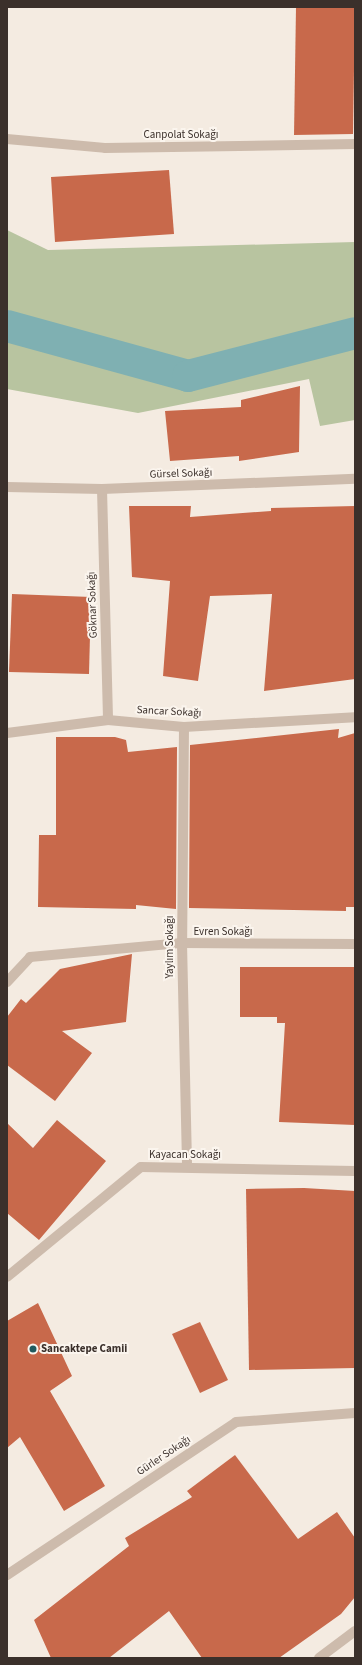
<!DOCTYPE html>
<html>
<head>
<meta charset="utf-8">
<style>
	body { margin:0 }
	#map { position:relative; width:362px; height:1665px; overflow:hidden; background:#f4ebe1; font-family:"Source Sans 3",sans-serif }
	div>[style] { position:absolute }
	.green>* { inset:0; background:#b8c4a0 }
	.canal>* { height:32px; margin:-16px; padding:0 16px; transform-origin:16px; border-radius:16px; background:#7fb0b2 }
	.building>* { inset:0; background:#c8694b }
	.street>* { height:10px; margin:-5px; padding:0 5px; transform-origin:5px; border-radius:5px; background:#cdbbac }
	.dots>* { width:11px; height:11px; translate:-50% -50%; box-sizing:border-box; border:2px solid #fbf5ee; border-radius:50% }
	span { translate:-50% -50%; white-space:nowrap; text-align:center; line-height:1.15; -webkit-text-stroke:4px #fbf5ee; paint-order:stroke }
	.street-label { font-size:11px; color:#3b302b }
	.poi-label { font-size:11px; color:#3b302b; font-weight:700 }
	.left { translate:0 -50%; text-align:left }
	.frame { position:absolute; inset:0; border:8px solid #3b302b; pointer-events:none }
</style>
</head>
<body>
<div id="map">
	<div class="green">
		<i style="clip-path:polygon(7px 230px,48px 250px,355px 242px,355px 420px,320px 426px,309px 379px,138px 413px,7px 389px)"></i>
	</div>
	<div class="canal">
		<i style="left:7px;top:326px;width:188px;rotate:15.4deg"></i>
		<i style="left:188px;top:376px;width:172px;rotate:-14.4deg"></i>
	</div>
	<div class="building">
		<i style="clip-path:polygon(296px 7px,355px 7px,353px 134px,294px 135px)"></i>
		<i style="clip-path:polygon(169px 170px,174px 234px,55px 242px,51px 177px)"></i>
		<i style="clip-path:polygon(300px 386px,299px 452px,239px 461px,239px 456px,170px 461px,165px 411px,241px 407px,241px 400px)"></i>
		<i style="clip-path:polygon(129px 506px,191px 506px,190px 517px,271px 511px,271px 508px,355px 506px,355px 679px,264px 691px,272px 594px,210px 596px,198px 681px,163px 676px,170px 581px,132px 577px)"></i>
		<i style="clip-path:polygon(12px 594px,91px 597px,89px 674px,9px 672px)"></i>
		<i style="clip-path:polygon(339px 729px,338px 738px,355px 733px,355px 907px,346px 907px,346px 911px,189px 908px,190px 745px)"></i>
		<i style="clip-path:polygon(56px 737px,115px 737px,126px 740px,128px 752px,177px 747px,176px 909px,136px 905px,136px 909px,38px 907px,39px 835px,56px 835px)"></i>
		<i style="clip-path:polygon(132px 954px,126px 1022px,62px 1031px,92px 1053px,55px 1101px,7px 1065px,7px 1017px,21px 999px,26px 1003px,60px 969px)"></i>
		<i style="clip-path:polygon(240px 967px,355px 967px,355px 1125px,279px 1122px,285px 1023px,277px 1023px,277px 1017px,240px 1017px)"></i>
		<i style="clip-path:polygon(57px 1120px,106px 1161px,39px 1240px,7px 1213px,7px 1123px,33px 1148px)"></i>
		<i style="clip-path:polygon(304px 1188px,355px 1191px,355px 1368px,249px 1370px,246px 1189px)"></i>
		<i style="clip-path:polygon(38px 1303px,72px 1376px,50px 1391px,105px 1486px,64px 1511px,20px 1437px,7px 1448px,7px 1321px)"></i>
		<i style="clip-path:polygon(200px 1322px,228px 1380px,200px 1393px,172px 1334px)"></i>
		<i style="clip-path:polygon(235px 1455px,298px 1539px,337px 1512px,355px 1538px,355px 1597px,341px 1614px,279px 1658px,202px 1658px,169px 1611px,109px 1658px,51px 1658px,34px 1620px,129px 1546px,125px 1538px,192px 1497px,187px 1491px)"></i>
	</div>
	<div class="street">
		<i style="left:7px;top:139px;width:98px;rotate:5.2deg"></i>
		<i style="left:105px;top:148px;width:250px;rotate:-0.9deg"></i>
		<i style="left:7px;top:487px;width:95px;rotate:1.2deg"></i>
		<i style="left:102px;top:489px;width:253px;rotate:-2.3deg"></i>
		<i style="left:102px;top:489px;width:231px;rotate:88.5deg"></i>
		<i style="left:184px;top:727px;width:216px;rotate:90.5deg"></i>
		<i style="left:182px;top:943px;width:222px;rotate:88.7deg"></i>
		<i style="left:7px;top:733px;width:102px;rotate:-7.3deg"></i>
		<i style="left:108px;top:720px;width:76px;rotate:5.3deg"></i>
		<i style="left:184px;top:727px;width:171px;rotate:-3.3deg"></i>
		<i style="left:7px;top:982px;width:34px;rotate:-47deg"></i>
		<i style="left:30px;top:957px;width:153px;rotate:-5.3deg"></i>
		<i style="left:182px;top:943px;width:173px;rotate:0.3deg"></i>
		<i style="left:7px;top:1277px;width:173px;rotate:-39.4deg"></i>
		<i style="left:141px;top:1167px;width:214px;rotate:1.1deg"></i>
		<i style="left:7px;top:1575px;width:275px;rotate:-33.7deg"></i>
		<i style="left:236px;top:1422px;width:119px;rotate:-4.3deg"></i>
		<i style="left:319px;top:1658px;width:45px;rotate:-36.9deg"></i>
	</div>
	<div class="dots">
		<i style="left:33px;top:1349px;background:#1f5a5e"></i>
	</div>
	<div class="street-label">
		<span style="left:181px;top:135px">Canpolat Sokağı</span>
		<span style="left:181px;top:474px;rotate:-2deg">Gürsel Sokağı</span>
		<span style="left:93px;top:605px;rotate:-92deg">Göknar Sokağı</span>
		<span style="left:169px;top:712px;rotate:3deg">Sancar Sokağı</span>
		<span style="left:223px;top:932px">Evren Sokağı</span>
		<span style="left:170px;top:947px;rotate:-90deg">Yaylım Sokağı</span>
		<span style="left:185px;top:1155px">Kayacan Sokağı</span>
		<span style="left:164px;top:1456px;rotate:-34deg">Gürler Sokağı</span>
	</div>
	<div class="poi-label">
		<span class="left" style="left:41px;top:1349px">Sancaktepe Camii</span>
	</div>
	<div class="frame"></div>
</div>
</body>
</html>
